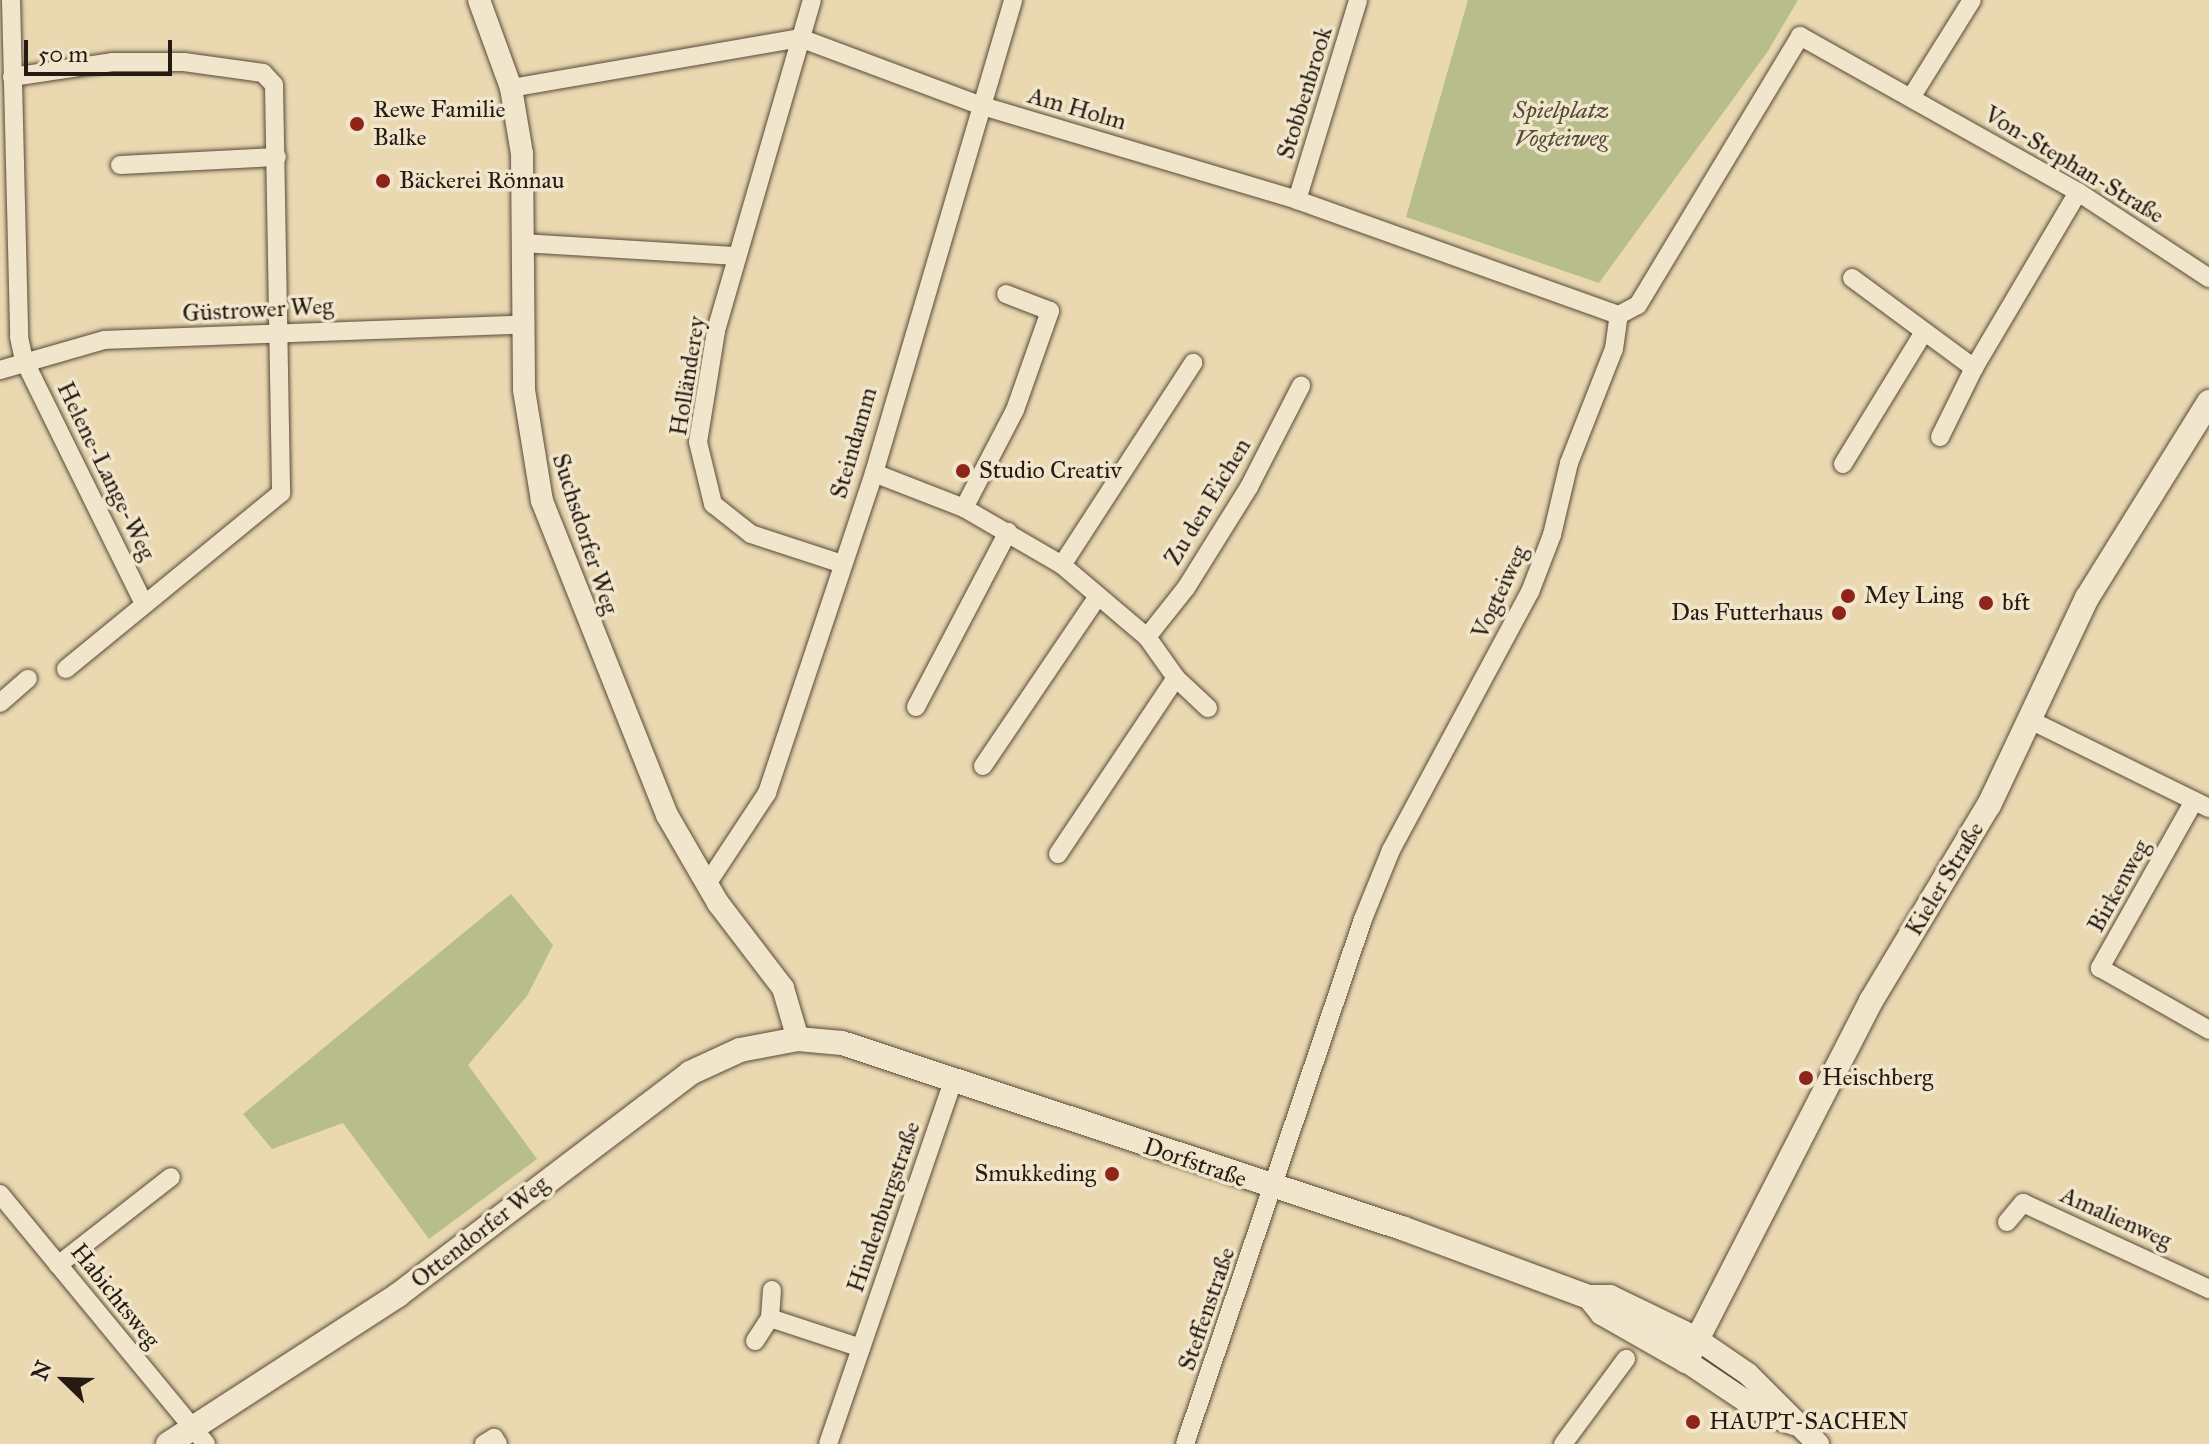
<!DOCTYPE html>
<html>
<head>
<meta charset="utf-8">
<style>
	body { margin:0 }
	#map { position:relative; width:2209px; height:1444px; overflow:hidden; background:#ead8b1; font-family:"IM FELL Great Primer",serif }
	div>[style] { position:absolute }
	.green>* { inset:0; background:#b7be8b }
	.roads { filter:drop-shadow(0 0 2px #574a3a) drop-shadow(0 0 2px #574a3a) }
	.minor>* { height:18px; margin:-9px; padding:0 9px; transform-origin:9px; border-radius:9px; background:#f1e6cc }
	.tertiary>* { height:22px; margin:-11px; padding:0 11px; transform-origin:11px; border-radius:11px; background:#f1e6cc }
	.secondary>* { height:24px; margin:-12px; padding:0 12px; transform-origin:12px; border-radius:12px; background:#f1e6cc }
	.dots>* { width:22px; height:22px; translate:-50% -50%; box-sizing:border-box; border:4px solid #f1e6cc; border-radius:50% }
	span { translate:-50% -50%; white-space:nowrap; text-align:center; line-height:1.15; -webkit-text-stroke:7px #f1e6cc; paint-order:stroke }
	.street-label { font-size:24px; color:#261b13 }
	.poi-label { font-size:24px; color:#261b13 }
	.left { translate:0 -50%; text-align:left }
	.right { translate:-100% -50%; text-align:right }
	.park-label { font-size:24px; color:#524c37; font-style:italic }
	.north { position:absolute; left:24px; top:1340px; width:80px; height:80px; -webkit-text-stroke:6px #f1e6cc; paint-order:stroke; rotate:293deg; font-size:22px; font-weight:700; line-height:32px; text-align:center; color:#261b13 }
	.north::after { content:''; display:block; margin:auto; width:28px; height:36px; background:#261b13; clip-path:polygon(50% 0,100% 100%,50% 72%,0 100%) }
	.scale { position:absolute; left:24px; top:40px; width:148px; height:36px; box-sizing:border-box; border:4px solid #261b13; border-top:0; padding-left:10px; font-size:24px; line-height:28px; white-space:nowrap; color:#261b13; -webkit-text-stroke:6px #f1e6cc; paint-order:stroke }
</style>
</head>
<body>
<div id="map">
	<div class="green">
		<i style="clip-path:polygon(1468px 0,1798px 0,1768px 51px,1599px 283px,1406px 217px)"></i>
		<i style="clip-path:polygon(511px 894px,553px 945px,527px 996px,468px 1065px,537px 1159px,429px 1239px,343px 1123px,272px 1149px,243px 1114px)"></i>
	</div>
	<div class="roads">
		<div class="minor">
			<i style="left:11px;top:0;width:337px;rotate:88.6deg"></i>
			<i style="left:19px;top:337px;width:24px;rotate:78deg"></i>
			<i style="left:24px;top:360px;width:272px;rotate:63.8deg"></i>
			<i style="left:812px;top:0;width:345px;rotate:106.2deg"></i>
			<i style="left:716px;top:331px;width:112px;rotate:99.2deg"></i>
			<i style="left:698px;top:442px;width:64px;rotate:76.4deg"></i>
			<i style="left:713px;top:504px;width:48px;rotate:38.3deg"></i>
			<i style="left:751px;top:534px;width:96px;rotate:18.2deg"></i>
			<i style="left:12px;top:77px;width:101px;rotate:-8.5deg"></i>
			<i style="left:112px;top:62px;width:72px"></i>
			<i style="left:184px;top:62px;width:80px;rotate:7.9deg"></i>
			<i style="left:263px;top:73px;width:16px;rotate:47deg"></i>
			<i style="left:274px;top:85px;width:408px;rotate:89deg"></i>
			<i style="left:281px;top:493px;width:278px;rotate:140.7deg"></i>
			<i style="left:511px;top:88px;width:293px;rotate:-9.8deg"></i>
			<i style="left:800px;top:38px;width:191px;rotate:20.5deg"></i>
			<i style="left:979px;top:105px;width:332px;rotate:16.6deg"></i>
			<i style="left:1297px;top:200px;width:342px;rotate:19.7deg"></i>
			<i style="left:1912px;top:96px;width:113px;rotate:-58deg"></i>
			<i style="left:120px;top:165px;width:157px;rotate:-2.9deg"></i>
			<i style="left:1297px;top:200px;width:209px;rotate:-73deg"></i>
			<i style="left:523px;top:243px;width:214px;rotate:3.5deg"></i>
			<i style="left:1852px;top:278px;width:152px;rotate:36.4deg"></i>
			<i style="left:1974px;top:368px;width:204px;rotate:-59.4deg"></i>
			<i style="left:1619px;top:315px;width:21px;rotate:-28deg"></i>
			<i style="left:1638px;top:305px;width:314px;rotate:-58.9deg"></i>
			<i style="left:1800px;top:36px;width:319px;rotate:29.3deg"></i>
			<i style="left:2078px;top:192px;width:157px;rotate:33.3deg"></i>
			<i style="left:0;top:370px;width:108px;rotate:-16.1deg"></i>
			<i style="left:104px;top:340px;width:418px;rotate:-2.1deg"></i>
			<i style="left:1940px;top:437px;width:77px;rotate:-63.8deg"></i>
			<i style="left:1843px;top:464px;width:155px;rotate:-58.5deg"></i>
			<i style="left:874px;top:473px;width:97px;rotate:21.3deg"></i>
			<i style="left:964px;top:508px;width:113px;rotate:30.2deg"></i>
			<i style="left:1062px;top:565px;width:111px;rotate:40.3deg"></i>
			<i style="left:1147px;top:637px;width:50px;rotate:54.7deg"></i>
			<i style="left:1176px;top:678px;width:44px;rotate:43.2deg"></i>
			<i style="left:964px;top:508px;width:110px;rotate:-62.5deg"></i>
			<i style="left:1015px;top:410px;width:105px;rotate:-70.5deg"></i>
			<i style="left:1050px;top:311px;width:47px;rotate:-158.9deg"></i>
			<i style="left:1062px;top:565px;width:241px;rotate:-57deg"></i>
			<i style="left:1147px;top:637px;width:63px;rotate:-51.5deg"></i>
			<i style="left:1186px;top:588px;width:119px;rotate:-58deg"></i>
			<i style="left:1249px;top:487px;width:114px;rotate:-62.8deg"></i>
			<i style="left:0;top:703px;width:37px;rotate:-41deg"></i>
			<i style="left:916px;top:707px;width:198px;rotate:-62.3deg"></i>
			<i style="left:2028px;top:719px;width:202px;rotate:26.2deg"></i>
			<i style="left:983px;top:766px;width:205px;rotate:-55.9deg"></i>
			<i style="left:2194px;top:801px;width:192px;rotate:119.4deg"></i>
			<i style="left:2100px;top:968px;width:125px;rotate:29.6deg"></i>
			<i style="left:1058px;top:854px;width:212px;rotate:-56.2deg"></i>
			<i style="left:707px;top:884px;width:109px;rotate:-56.6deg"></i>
			<i style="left:767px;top:793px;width:337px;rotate:-71.5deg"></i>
			<i style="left:874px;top:473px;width:493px;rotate:-73.6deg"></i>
			<i style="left:0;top:1194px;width:324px;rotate:50.5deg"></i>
			<i style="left:2007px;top:1222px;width:25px;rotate:-50deg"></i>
			<i style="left:2023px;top:1203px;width:205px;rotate:24.8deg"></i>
			<i style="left:58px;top:1265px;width:143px;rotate:-37.9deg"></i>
			<i style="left:770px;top:1318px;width:96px;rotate:18.2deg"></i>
			<i style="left:755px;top:1341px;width:27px;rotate:-57deg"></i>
			<i style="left:770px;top:1318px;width:28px;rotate:-86deg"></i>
			<i style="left:484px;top:1444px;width:12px;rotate:-31deg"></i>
			<i style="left:494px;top:1438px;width:7px;rotate:56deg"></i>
			<i style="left:828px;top:1444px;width:383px;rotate:-71deg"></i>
			<i style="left:1185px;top:1444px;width:554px;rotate:-71.27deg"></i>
			<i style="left:1363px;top:919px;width:74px;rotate:-67.9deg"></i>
			<i style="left:1391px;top:850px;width:293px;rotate:-61.7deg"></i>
			<i style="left:1530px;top:592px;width:61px;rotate:-68.9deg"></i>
			<i style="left:1552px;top:535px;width:74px;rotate:-76.7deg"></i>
			<i style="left:1569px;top:463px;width:123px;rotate:-68.5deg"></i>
			<i style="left:1614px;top:349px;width:34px;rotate:-82deg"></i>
			<i style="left:1563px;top:1444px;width:106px;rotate:-53.5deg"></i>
		</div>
		<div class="tertiary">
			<i style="left:479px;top:0;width:94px;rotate:70deg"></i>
			<i style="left:511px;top:88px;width:67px;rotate:80.5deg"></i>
			<i style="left:522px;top:154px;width:236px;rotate:89.5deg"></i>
			<i style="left:524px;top:390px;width:112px;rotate:80.8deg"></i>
			<i style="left:542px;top:501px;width:338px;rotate:68.3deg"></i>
			<i style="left:667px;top:815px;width:102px;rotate:59.9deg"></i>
			<i style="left:718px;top:903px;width:107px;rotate:52.6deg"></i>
			<i style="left:783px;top:988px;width:53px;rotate:73.6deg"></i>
			<i style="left:1697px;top:1339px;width:62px;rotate:34.5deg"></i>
			<i style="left:1748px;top:1374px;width:99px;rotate:45deg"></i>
			<i style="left:1686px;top:1361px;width:95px;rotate:33.9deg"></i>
			<i style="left:1765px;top:1414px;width:31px;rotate:19deg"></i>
		</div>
		<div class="secondary">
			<i style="left:1589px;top:1297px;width:21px;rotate:51deg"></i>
			<i style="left:1602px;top:1313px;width:97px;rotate:29.7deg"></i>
			<i style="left:1686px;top:1361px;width:405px;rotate:-62.8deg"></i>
			<i style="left:1871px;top:1001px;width:229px;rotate:-59deg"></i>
			<i style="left:1989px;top:805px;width:229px;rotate:-64.7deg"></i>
			<i style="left:2087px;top:598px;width:231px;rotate:-58.1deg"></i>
			<i style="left:168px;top:1444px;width:274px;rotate:-32.9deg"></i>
			<i style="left:398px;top:1295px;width:367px;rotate:-37.2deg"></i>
			<i style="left:690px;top:1073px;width:55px;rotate:-24.7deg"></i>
			<i style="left:740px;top:1050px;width:59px;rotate:-10.7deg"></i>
			<i style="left:798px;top:1039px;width:44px;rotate:5.2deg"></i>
			<i style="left:842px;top:1043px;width:590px;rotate:18.28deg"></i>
			<i style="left:1402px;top:1228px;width:199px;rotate:20.3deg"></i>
			<i style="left:1589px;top:1297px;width:21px"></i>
			<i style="left:1610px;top:1297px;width:97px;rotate:25.8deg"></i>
		</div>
	</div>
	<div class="dots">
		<i style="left:357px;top:124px;background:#8f2418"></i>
		<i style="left:383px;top:181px;background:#8f2418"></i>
		<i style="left:963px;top:471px;background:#8f2418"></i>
		<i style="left:1848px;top:596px;background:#8f2418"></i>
		<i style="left:1986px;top:603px;background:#8f2418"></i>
		<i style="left:1839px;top:613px;background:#8f2418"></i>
		<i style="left:1806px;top:1078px;background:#8f2418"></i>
		<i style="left:1112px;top:1174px;background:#8f2418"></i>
		<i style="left:1693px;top:1422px;background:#8f2418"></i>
	</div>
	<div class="street-label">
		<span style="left:1305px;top:93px;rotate:-73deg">Stobbenbrook</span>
		<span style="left:1077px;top:109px;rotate:16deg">Am Holm</span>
		<span style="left:2074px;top:165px;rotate:31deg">Von-Stephan-Straße</span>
		<span style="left:258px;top:310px;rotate:-3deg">Güstrower Weg</span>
		<span style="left:688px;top:376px;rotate:-81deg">Holländerey</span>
		<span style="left:854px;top:443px;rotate:-74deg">Steindamm</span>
		<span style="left:106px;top:471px;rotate:64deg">Helene-Lange-Weg</span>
		<span style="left:1208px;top:502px;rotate:-59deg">Zu den Eichen</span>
		<span style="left:585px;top:534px;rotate:72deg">Suchsdorfer Weg</span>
		<span style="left:1500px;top:592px;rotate:-65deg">Vogteiweg</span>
		<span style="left:1945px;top:879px;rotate:-59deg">Kieler Straße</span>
		<span style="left:2119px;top:886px;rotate:-61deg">Birkenweg</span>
		<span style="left:1195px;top:1163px;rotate:19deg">Dorfstraße</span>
		<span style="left:884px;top:1207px;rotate:-71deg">Hindenburgstraße</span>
		<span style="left:2116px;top:1218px;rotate:24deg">Amalienweg</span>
		<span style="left:480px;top:1232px;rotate:-38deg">Ottendorfer Weg</span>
		<span style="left:115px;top:1296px;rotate:51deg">Habichtsweg</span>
		<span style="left:1207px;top:1309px;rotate:-71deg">Steffenstraße</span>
	</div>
	<div class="poi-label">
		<span class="left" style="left:373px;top:124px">Rewe Familie<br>Balke</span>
		<span class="left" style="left:399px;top:181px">Bäckerei Rönnau</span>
		<span class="left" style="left:979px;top:471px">Studio Creativ</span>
		<span class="left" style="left:1864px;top:596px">Mey Ling</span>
		<span class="left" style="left:2002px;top:603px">bft</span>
		<span class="right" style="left:1823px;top:613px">Das Futterhaus</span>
		<span class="left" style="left:1822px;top:1078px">Heischberg</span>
		<span class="right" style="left:1096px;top:1174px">Smukkeding</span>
		<span class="left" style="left:1709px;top:1422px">HAUPT-SACHEN</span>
	</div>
	<div class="park-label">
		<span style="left:1561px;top:125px">Spielplatz<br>Vogteiweg</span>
	</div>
	<div class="north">N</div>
	<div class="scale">50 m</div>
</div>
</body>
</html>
